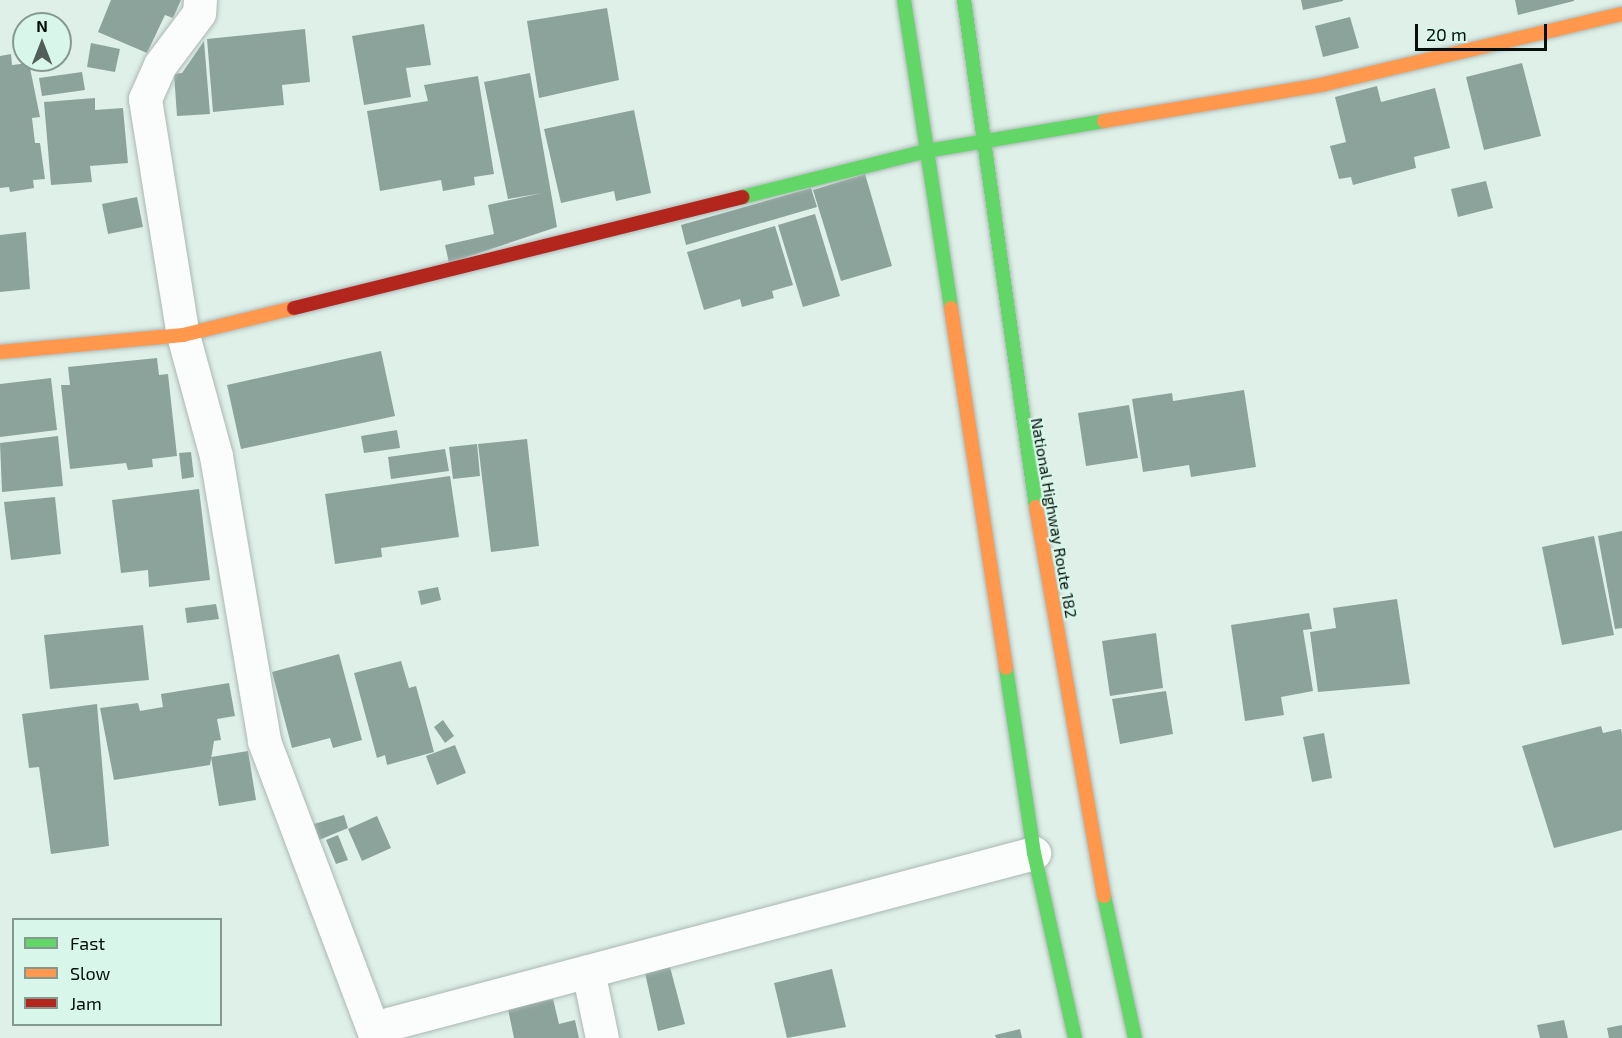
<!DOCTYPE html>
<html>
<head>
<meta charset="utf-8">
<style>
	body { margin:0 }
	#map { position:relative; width:1622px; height:1038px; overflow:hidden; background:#dff0e9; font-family:"Exo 2",sans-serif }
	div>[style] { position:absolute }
	.building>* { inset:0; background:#8ca39b }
	.roads { filter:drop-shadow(0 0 2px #abb8b3) drop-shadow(0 0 2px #abb8b3) }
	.street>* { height:33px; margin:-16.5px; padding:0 16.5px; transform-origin:16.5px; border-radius:16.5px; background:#fafdfc }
	.fast>* { height:14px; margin:-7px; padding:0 7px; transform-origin:7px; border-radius:7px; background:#63d668 }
	.slow>* { height:14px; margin:-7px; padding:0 7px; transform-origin:7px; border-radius:7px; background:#ff974d }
	.jam>* { height:14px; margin:-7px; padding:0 7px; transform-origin:7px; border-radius:7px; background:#b3261e }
	span { translate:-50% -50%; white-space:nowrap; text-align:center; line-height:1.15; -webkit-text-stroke:4.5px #d8f7ea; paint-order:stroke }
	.street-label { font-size:16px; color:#050f0b }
	.legend { position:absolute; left:12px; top:918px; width:210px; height:108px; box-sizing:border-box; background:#d8f7ea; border:2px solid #849a91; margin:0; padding:8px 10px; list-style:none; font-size:18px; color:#050f0b }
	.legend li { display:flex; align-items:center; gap:12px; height:30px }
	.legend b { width:30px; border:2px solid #849a91 }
	.north { position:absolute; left:12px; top:12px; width:60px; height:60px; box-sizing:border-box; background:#d8f7ea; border:2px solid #849a91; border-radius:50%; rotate:0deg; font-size:16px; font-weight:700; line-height:24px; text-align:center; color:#050f0b }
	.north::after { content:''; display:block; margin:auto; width:21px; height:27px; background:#515e59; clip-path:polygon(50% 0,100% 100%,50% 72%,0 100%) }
	.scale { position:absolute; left:1415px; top:24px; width:132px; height:27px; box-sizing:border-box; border:3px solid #050f0b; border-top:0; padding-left:8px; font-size:18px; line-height:21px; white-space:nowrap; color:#050f0b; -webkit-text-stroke:4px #d8f7ea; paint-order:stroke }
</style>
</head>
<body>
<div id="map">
	<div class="building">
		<i style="clip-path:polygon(111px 0,181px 0,173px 18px,165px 15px,147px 53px,98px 32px)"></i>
		<i style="clip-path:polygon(1301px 0,1343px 0,1343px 1px,1303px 10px)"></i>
		<i style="clip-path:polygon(1515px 0,1574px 0,1574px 1px,1518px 15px)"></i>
		<i style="clip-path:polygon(607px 8px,619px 80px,539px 98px,527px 21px)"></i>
		<i style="clip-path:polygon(1350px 17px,1359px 48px,1323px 57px,1315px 26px)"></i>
		<i style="clip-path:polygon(424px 24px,431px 65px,406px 68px,411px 97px,364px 105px,352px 36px)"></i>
		<i style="clip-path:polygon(305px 29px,310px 82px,282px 85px,284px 105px,213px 112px,207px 39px)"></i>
		<i style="clip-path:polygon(204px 41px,210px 114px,177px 116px,174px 74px,182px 73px)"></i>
		<i style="clip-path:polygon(91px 43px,120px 49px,115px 72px,87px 67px)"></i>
		<i style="clip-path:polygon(11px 54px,12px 65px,29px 63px,40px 117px,32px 118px,35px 143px,40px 143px,45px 179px,33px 180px,34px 188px,10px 192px,9px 187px,0 188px,0 56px)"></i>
		<i style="clip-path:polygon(1522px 63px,1541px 136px,1484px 150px,1466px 77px)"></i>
		<i style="clip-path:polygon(82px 72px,85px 90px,42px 96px,39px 78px)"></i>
		<i style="clip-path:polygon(530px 73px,557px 227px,449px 263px,445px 245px,494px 234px,488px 205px,542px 193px,508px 199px,484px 82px)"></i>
		<i style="clip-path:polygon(478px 76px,494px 174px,474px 177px,475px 185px,443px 191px,441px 180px,380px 191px,367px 111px,428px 101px,424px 85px)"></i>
		<i style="clip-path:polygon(1377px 86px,1381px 102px,1435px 88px,1450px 148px,1414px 157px,1416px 168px,1353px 185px,1351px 177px,1339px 179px,1330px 146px,1346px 142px,1335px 97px)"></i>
		<i style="clip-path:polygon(95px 98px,95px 110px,123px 108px,128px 163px,90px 166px,92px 182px,51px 185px,44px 102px)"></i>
		<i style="clip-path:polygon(634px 110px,651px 193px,616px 201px,614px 191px,561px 203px,544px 129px)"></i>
		<i style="clip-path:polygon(865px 174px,892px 266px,841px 281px,813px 190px)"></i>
		<i style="clip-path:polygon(1486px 181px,1493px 208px,1458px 217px,1451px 189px)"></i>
		<i style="clip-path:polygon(811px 188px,817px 207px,686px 245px,681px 225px)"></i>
		<i style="clip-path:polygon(137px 197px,143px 227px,108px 234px,102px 204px)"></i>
		<i style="clip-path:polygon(815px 214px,840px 296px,803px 307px,778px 225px)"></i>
		<i style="clip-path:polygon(775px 226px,793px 285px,772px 291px,774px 298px,742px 307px,740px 299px,704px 310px,687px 252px)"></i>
		<i style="clip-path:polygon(26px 232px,30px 289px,0 292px,0 235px)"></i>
		<i style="clip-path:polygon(381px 351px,395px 416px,241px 449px,227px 385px)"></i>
		<i style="clip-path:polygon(157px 358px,159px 375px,168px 374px,177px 456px,152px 459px,153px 467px,128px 470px,126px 463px,70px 469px,61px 385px,70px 385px,68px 367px)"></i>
		<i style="clip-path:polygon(51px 378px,57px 430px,0 437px,0 384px)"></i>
		<i style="clip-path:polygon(1244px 390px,1256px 467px,1191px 477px,1189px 465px,1143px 472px,1132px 399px,1172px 393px,1173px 401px)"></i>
		<i style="clip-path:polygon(1129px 405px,1138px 458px,1086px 466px,1078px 413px)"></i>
		<i style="clip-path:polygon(397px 430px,400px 448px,364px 453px,361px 436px)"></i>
		<i style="clip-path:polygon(58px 436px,63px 486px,2px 492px,0 443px)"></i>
		<i style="clip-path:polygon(527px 439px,539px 546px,491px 552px,478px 444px)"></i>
		<i style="clip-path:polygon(477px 444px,480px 476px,453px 479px,449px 447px)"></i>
		<i style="clip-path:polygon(445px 449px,449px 471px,391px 479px,388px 457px)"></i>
		<i style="clip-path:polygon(191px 452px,194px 477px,182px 479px,179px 453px)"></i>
		<i style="clip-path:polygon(450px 476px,459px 537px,381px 548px,382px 557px,335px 564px,325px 494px)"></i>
		<i style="clip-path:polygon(199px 489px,210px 580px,149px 587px,148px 570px,121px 573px,112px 500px)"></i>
		<i style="clip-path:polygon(55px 497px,61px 554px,11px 560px,4px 502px)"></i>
		<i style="clip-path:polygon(1622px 531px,1622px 628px,1615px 629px,1598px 536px)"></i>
		<i style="clip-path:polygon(1594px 536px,1614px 635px,1562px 645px,1542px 547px)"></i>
		<i style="clip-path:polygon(438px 587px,441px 600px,421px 605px,418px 591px)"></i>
		<i style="clip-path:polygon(1397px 599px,1410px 684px,1318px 692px,1310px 632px,1336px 628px,1333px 608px)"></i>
		<i style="clip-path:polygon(216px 604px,219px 619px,187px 623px,185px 608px)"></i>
		<i style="clip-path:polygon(1309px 613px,1312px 629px,1303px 630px,1313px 691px,1281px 697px,1284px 715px,1245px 721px,1231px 625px)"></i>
		<i style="clip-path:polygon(143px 625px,149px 680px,50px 689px,44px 635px)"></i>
		<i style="clip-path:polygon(1156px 633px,1163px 688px,1110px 696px,1102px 641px)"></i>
		<i style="clip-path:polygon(339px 654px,362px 740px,333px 748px,330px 738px,292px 748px,272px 672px)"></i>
		<i style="clip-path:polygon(401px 661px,409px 688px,416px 686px,434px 752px,387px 765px,385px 755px,377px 758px,354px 673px)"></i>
		<i style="clip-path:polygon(229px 683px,235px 716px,217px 719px,221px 740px,214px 741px,210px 765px,114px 780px,100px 708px,138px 703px,140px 711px,163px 707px,161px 694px)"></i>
		<i style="clip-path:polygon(1166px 691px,1173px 734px,1120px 744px,1112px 699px)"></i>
		<i style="clip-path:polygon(97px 704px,109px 846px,51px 854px,39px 767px,29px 768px,22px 714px)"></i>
		<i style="clip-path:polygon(443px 720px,454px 736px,445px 743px,434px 727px)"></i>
		<i style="clip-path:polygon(1601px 726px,1603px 733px,1621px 729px,1622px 734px,1622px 830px,1554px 848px,1522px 746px)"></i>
		<i style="clip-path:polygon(1324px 733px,1332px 778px,1312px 782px,1303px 737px)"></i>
		<i style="clip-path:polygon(455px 745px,466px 773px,437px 785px,426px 756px)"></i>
		<i style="clip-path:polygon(248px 751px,256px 800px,219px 806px,211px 757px)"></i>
		<i style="clip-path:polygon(344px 815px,348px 828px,319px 840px,314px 824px)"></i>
		<i style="clip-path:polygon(377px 816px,391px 848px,362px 861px,348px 829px)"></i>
		<i style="clip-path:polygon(338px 835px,348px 860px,336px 864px,326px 840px)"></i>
		<i style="clip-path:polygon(670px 967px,685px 1024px,658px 1031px,645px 973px)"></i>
		<i style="clip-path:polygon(832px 969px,846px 1027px,787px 1038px,774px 983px)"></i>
		<i style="clip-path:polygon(553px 999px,559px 1024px,575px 1020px,579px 1038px,514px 1038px,508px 1009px)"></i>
		<i style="clip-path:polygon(1564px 1020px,1568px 1038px,1540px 1038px,1537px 1025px)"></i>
		<i style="clip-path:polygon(1622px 1025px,1622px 1038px,1609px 1038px,1607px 1028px)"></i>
		<i style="clip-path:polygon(1020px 1029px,1022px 1038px,996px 1038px,995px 1035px)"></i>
	</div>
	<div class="roads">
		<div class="street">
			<i style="left:200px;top:0;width:13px;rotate:94deg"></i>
			<i style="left:199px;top:13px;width:65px;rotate:126.9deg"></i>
			<i style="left:160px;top:65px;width:37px;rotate:114deg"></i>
			<i style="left:145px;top:99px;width:239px;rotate:80.9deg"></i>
			<i style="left:183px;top:335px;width:125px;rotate:74.7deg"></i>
			<i style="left:216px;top:456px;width:289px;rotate:80.4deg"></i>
			<i style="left:264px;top:741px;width:317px;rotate:69.3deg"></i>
			<i style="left:588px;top:971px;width:68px;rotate:78.2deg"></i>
			<i style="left:373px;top:1028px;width:684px;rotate:-14.83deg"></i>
		</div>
		<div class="fast">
			<i style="left:904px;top:0;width:312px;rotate:81.3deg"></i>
			<i style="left:964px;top:0;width:512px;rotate:81.92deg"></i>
			<i style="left:742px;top:197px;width:191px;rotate:-14deg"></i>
			<i style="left:927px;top:151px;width:180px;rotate:-9.6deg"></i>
			<i style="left:1006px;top:668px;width:187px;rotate:81.4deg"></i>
			<i style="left:1034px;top:853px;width:189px;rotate:77.5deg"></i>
			<i style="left:1104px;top:896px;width:145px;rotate:77.7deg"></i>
		</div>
		<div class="slow">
			<i style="left:1104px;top:121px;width:220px;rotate:-9.4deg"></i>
			<i style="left:1321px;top:85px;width:309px;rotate:-13.3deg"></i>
			<i style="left:951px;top:308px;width:364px;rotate:81.3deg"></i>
			<i style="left:0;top:352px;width:184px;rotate:-5.3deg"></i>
			<i style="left:183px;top:335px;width:114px;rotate:-13.7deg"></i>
			<i style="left:1036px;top:507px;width:395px;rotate:80.1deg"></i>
		</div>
		<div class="jam">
			<i style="left:294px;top:308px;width:462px;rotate:-13.9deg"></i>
		</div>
	</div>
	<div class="street-label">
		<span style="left:1054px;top:518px;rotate:80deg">National Highway Route 182</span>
	</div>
	<ul class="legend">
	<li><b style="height:8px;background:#63d668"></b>Fast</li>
	<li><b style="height:8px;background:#ff974d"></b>Slow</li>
	<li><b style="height:8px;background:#b3261e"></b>Jam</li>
	</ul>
	<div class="north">N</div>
	<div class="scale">20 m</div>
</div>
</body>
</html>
